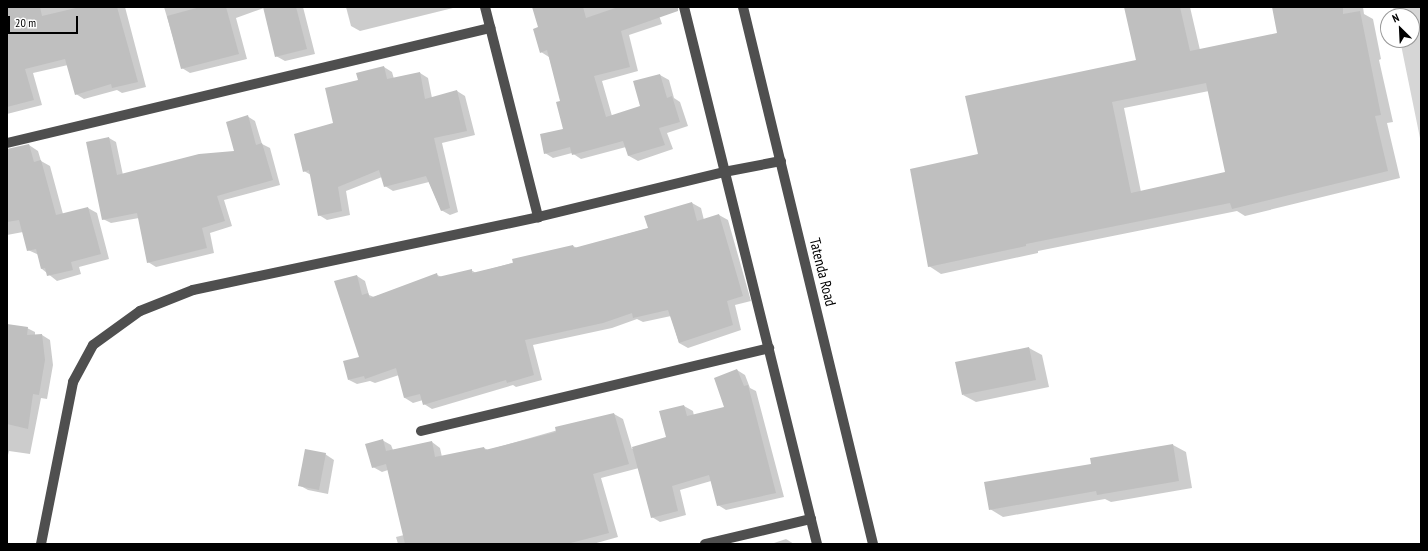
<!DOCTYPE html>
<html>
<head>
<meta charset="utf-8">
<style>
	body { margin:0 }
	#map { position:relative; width:1428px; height:551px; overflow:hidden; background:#fff; font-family:"PT Sans Narrow",sans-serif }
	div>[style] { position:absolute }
	.green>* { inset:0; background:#d6d6d6 }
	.shadow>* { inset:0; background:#0003 }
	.building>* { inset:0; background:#bfbfbf }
	.minor>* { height:10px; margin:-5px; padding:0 5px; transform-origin:5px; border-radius:5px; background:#4f4f4f }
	span { translate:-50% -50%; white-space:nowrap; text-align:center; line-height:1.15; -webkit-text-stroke:3.5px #fff; paint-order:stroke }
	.street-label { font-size:15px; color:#000 }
	.frame { position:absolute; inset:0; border:8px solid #000; pointer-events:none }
	.north { position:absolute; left:1380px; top:8px; width:40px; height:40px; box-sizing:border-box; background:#fff; border:1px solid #999; border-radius:50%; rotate:336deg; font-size:11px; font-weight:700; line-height:16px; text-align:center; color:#000 }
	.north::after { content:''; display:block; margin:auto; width:14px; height:18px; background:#000; clip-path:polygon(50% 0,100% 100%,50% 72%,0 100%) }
	.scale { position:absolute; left:8px; top:16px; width:70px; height:18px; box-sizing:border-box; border:2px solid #000; border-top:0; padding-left:5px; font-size:12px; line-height:14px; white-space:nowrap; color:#000; -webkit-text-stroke:3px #fff; paint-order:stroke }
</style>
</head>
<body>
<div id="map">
	<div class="green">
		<i style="clip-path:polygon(1393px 7px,1421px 7px,1421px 143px,1400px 40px,1412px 40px,1412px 16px,1395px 16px)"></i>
	</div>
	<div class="shadow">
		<i style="clip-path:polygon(7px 7px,125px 7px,146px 87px,122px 93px,117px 90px,84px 99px,76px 94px,68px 65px,33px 73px,42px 105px,7px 114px)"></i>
		<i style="clip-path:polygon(164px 7px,303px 7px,315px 54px,285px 61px,276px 56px,264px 8px,236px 18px,247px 59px,190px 73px,182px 68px)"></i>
		<i style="clip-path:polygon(346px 7px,453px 7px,453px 8px,360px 31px,351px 26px)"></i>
		<i style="clip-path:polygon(534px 7px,656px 7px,662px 24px,629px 35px,638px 71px,602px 81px,612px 116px,641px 107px,635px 81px,660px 75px,669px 80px,674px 98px,680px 102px,688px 126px,667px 133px,673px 149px,638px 161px,629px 156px,626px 147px,581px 159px,572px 153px,553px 158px,545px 153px,564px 129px,562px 101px,549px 57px,541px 52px,539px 28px)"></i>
		<i style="clip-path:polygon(evenodd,1125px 7px,1190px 7px,1200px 50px,1279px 34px,1273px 7px,1363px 7px,1364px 14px,1373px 19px,1381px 59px,1379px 60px,1393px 122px,1387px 123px,1400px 178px,1245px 216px,1237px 211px,1038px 251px,1038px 253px,941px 274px,929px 266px,979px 155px,1137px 61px,1125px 7px,1209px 91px,1226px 173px,1141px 192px,1124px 108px,1209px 91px)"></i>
		<i style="clip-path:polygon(384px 67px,392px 72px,394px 79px,420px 73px,428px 78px,432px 98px,457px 91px,465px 96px,475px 135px,442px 143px,458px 212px,450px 215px,441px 210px,429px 182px,393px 191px,385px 186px,382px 177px,346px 191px,350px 215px,327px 220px,319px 215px,311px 175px,304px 171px,359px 81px)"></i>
		<i style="clip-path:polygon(247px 116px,255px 121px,262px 144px,270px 148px,280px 185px,224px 200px,232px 226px,210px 233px,214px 253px,156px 267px,148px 262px,139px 218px,111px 223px,103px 219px,109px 138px,116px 142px,123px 175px,236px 152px)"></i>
		<i style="clip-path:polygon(29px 145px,38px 151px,41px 161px,50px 166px,63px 214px,88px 208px,97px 213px,109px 259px,79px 267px,81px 274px,57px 281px,42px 269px,39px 255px,28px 250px,23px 232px,7px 235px,7px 166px)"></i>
		<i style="clip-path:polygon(692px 203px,701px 208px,704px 220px,719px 215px,728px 220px,751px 301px,735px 305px,741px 330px,688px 348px,679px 343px,671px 316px,643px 322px,637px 319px,612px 328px,533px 345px,542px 380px,516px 387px,513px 385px,432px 409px,424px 404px,423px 400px,413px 403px,405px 398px,399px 375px,375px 383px,370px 381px,357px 384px,349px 380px,360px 358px,357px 276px,365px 281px,369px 295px,374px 297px,437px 275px,442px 277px,471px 270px,476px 273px,573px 246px,577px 248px,649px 228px)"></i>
		<i style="clip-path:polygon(7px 325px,27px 328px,35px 332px,35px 335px,42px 335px,50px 340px,53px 365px,47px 399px,41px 398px,30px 454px,9px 451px,7px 459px)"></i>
		<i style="clip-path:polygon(1029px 348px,1042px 355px,1049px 387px,976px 402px,963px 395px)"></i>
		<i style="clip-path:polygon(737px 370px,745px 375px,750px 388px,756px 391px,784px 497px,726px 510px,718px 505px,711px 481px,680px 490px,686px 515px,660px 522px,652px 517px,639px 468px,601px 478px,618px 537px,593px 544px,398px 544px,396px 537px,404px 535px,388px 470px,382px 472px,373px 467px,382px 440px,391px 445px,393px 450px,432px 442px,440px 448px,442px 457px,484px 448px,488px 450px,614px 414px,623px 419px,632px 449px,667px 438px,684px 406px,693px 411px,694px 416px,726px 408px)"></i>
		<i style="clip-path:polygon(1173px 445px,1186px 452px,1192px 488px,1111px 502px,1105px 499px,1003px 517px,990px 509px,1092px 465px)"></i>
		<i style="clip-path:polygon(325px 454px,334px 460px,328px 494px,308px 490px,299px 485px)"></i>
		<i style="clip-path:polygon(786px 539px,794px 544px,771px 544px)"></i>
	</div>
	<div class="building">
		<i style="clip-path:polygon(7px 7px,40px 7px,42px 16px,80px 7px,117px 7px,138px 82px,112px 88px,111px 84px,75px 95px,65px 59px,25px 69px,34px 100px,7px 107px)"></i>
		<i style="clip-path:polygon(200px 7px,226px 7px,239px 54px,181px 69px,167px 16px)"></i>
		<i style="clip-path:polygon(263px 7px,296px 7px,307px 49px,275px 57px)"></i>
		<i style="clip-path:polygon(532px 7px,583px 7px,586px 18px,618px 7px,678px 7px,678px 11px,621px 31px,630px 67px,594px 76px,606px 117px,640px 106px,633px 81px,660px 74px,667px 98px,672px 96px,680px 122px,659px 128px,665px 145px,628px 156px,623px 141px,572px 155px,570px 147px,544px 154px,540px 134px,563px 129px,556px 102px,560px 101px,547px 50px,540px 53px,533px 29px,538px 27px)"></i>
		<i style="clip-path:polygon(evenodd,1124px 7px,1180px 7px,1190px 51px,1277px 33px,1272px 7px,1343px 7px,1343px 14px,1360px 11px,1381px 115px,1375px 116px,1388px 171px,1232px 209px,1230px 203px,1026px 244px,1026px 246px,928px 267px,910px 169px,978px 154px,965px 96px,1136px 60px,1124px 7px,1206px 83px,1225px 172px,1131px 193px,1112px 102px,1206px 83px)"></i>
		<i style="clip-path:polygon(384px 66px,387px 79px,420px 72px,425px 99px,457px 90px,467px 131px,434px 138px,450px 208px,441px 211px,426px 176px,384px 187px,379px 170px,338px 187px,342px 211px,318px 216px,309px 170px,303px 172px,294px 134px,333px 123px,325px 88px,358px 80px,356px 73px)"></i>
		<i style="clip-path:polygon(248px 115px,256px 145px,262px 143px,273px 180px,217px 196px,225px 221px,202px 228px,207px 248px,147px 263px,137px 213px,102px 220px,86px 142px,109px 137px,117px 175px,199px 154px,234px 151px,226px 122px)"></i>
		<i style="clip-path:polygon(29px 144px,34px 162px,41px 160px,56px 215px,88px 207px,101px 254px,71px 262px,73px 270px,47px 276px,45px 268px,41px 269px,36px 249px,27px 251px,19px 220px,7px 222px,7px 149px)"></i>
		<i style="clip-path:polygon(692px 202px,697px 221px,719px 214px,743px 296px,727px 301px,733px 325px,679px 343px,668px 310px,633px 318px,632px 313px,603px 323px,525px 340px,534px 375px,507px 383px,506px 380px,423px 405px,420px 394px,404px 398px,396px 368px,365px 379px,364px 376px,348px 380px,343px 361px,359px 357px,334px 281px,357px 275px,362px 295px,368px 293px,370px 298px,437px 273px,438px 277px,472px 269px,472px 273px,513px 263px,512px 259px,573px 245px,574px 248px,648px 228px,644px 216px)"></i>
		<i style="clip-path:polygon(7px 324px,28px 327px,27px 335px,42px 334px,45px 360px,39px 395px,33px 394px,28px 429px,7px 424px)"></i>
		<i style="clip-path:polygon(1029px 347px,1036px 380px,962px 395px,955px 362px)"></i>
		<i style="clip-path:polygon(737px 369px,744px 386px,748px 385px,776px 493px,717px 506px,709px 475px,672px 486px,678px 511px,651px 518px,632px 447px,666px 437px,659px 411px,684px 405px,687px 416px,724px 407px,714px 378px)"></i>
		<i style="clip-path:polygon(614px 413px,629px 464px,593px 474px,609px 533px,567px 544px,405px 544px,386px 464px,372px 468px,365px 444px,383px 439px,386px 451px,432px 441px,435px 457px,484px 447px,485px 450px,556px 432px,555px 427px)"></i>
		<i style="clip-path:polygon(1173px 444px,1179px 481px,1097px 495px,1096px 491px,989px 510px,984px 482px,1091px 464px,1090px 458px)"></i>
		<i style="clip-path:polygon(305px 449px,326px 453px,319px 490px,298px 486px)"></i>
	</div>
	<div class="minor">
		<i style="left:485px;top:7px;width:217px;rotate:75.8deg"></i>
		<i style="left:684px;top:7px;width:553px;rotate:76.09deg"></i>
		<i style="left:743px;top:7px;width:553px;rotate:76.39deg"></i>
		<i style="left:7px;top:143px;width:497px;rotate:-13.4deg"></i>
		<i style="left:421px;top:431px;width:358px;rotate:-13.4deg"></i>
		<i style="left:41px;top:544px;width:165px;rotate:-78.8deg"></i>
		<i style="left:73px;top:382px;width:42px;rotate:-61.6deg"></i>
		<i style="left:93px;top:345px;width:58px;rotate:-35.9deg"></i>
		<i style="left:140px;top:311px;width:57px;rotate:-21.6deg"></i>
		<i style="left:193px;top:290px;width:353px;rotate:-11.9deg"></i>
		<i style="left:538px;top:217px;width:191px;rotate:-13.6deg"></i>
		<i style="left:724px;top:172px;width:58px;rotate:-10.9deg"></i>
		<i style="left:705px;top:544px;width:109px;rotate:-13.3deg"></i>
	</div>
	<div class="street-label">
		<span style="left:823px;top:272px;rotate:76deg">Tatenda Road</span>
	</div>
	<div class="frame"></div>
	<div class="north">N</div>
	<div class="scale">20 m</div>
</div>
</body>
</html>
